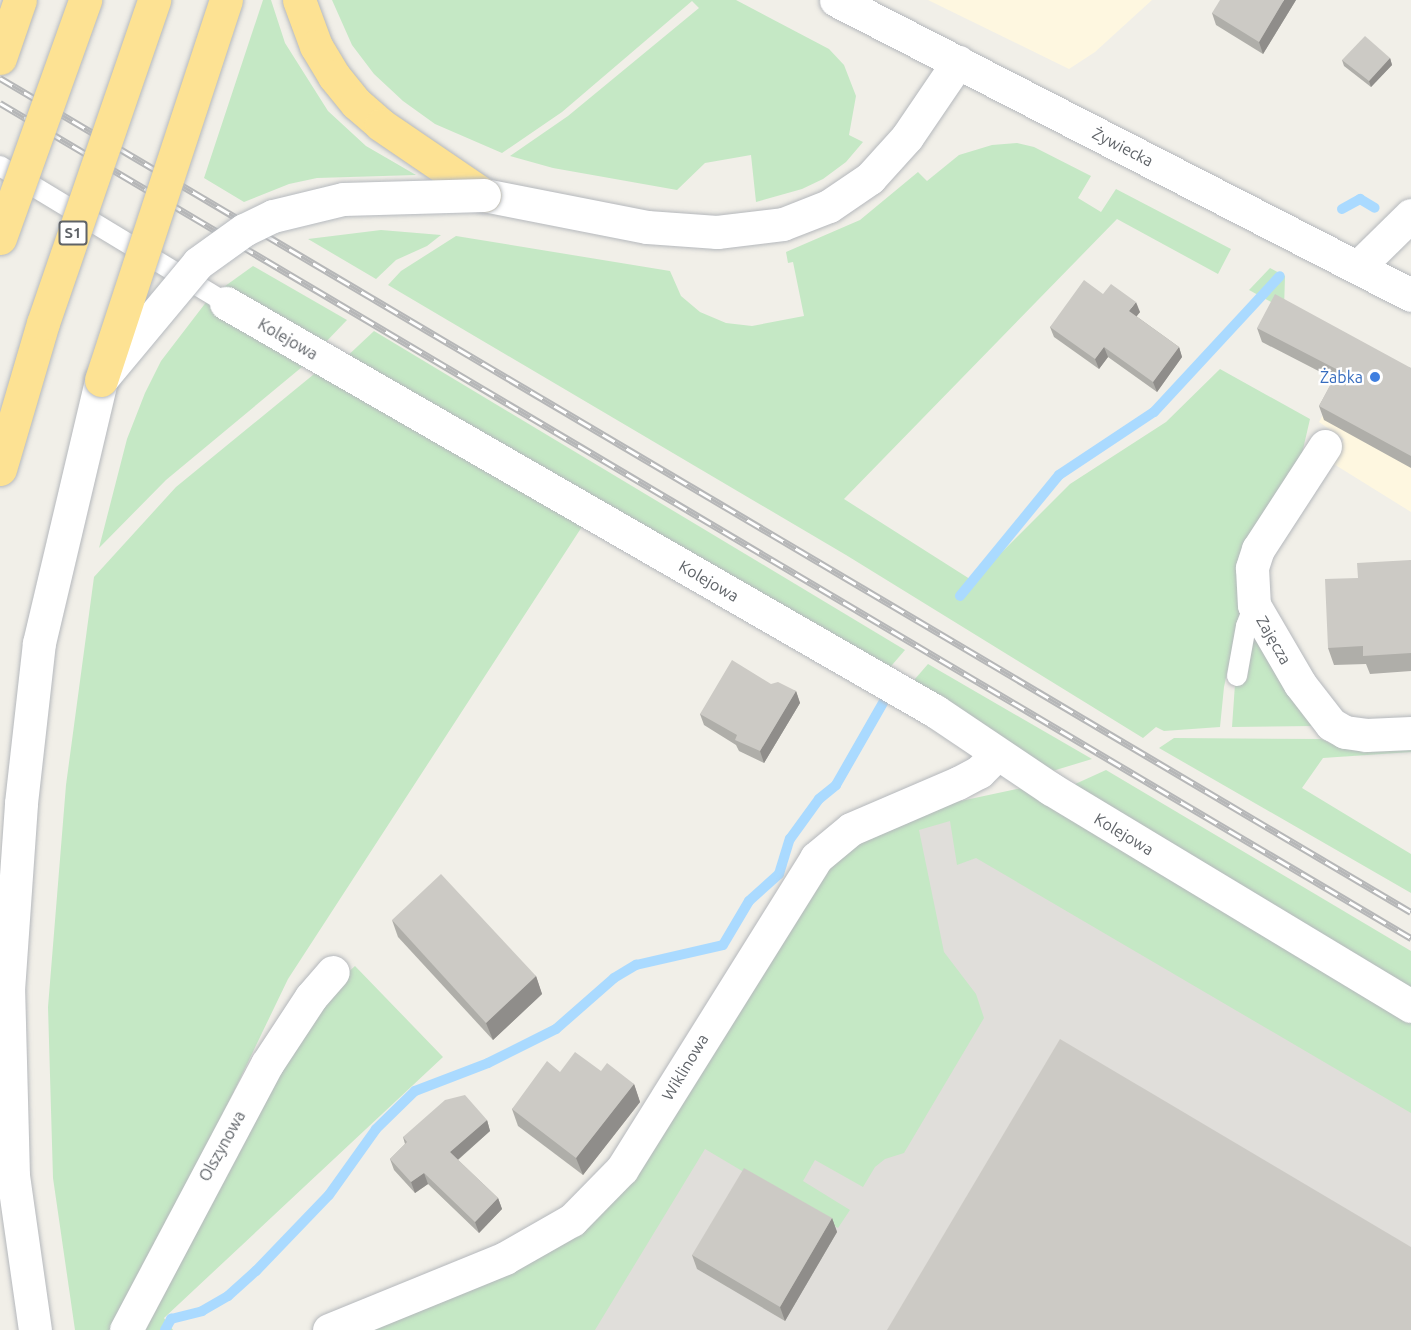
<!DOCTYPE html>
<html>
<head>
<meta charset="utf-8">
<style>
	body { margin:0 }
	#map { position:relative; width:1411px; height:1330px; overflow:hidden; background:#f1efe8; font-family:Ubuntu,sans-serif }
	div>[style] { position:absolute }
	.commercial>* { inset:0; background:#fef7e0 }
	.industrial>* { inset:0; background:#e0deda }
	.green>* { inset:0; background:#c5e8c5 }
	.stream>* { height:10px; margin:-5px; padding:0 5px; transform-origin:5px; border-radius:5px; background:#aadaff }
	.roads { filter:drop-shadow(0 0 2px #b5b8bc) drop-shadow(0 0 2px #b5b8bc) }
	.service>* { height:20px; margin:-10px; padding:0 10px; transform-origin:10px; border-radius:10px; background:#fff }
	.minor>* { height:33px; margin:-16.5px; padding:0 16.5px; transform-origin:16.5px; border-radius:16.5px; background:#fff }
	.secondary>* { height:33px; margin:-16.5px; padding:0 16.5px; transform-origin:16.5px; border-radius:16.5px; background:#fff }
	.motorway>* { height:33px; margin:-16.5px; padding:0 16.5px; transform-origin:16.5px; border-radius:16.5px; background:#fde293 }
	.rail>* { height:7px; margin-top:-3.5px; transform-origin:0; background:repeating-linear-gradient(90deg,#fff 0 14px,#b6b7b8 0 28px); box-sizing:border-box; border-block:2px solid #b6b7b8 }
	.bridges { filter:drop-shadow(0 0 2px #b6babf) drop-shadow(0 0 2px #b6babf) }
	.secondary-bridge>* { height:33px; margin:-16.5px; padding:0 16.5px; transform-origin:16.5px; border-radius:16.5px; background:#fff }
	.motorway-bridge>* { height:33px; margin:-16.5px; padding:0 16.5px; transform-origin:16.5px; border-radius:16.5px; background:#fde293 }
	.wall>* { inset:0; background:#afaea9 }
	.shaded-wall>* { inset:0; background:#8f8d8a }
	.building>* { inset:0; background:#cccac5 }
	.dots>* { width:16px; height:16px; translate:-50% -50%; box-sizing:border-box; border:3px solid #fff; border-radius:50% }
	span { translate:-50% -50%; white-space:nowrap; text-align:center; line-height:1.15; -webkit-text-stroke:4.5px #fff; paint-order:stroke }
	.shield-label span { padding:2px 4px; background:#fff; border:2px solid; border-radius:4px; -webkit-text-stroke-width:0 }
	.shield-label { font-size:15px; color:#5f6368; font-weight:700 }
	.street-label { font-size:16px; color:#5f6368 }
	.shop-label { font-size:16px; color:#366cbe }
	.right { translate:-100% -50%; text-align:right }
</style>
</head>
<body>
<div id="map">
	<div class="commercial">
		<i style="clip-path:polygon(928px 0,1152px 0,1095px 52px,1069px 69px)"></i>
		<i style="clip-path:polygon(1362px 345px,1411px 371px,1411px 512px,1329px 461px,1344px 439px,1319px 422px)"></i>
	</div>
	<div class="industrial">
		<i style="clip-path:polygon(1030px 797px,1411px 1021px,1411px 1330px,362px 1330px,576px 1235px,880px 835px)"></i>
	</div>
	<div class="green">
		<i style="clip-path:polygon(263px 0,271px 0,285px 43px,328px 111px,366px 146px,416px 175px,317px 178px,289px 184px,244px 202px,204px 178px)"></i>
		<i style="clip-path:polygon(332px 0,736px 0,829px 49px,844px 65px,856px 96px,849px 135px,863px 142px,846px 162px,823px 179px,802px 189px,756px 202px,751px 155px,705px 163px,677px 190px,553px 168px,510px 156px,568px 116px,699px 8px,692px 1px,562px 112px,502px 153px,435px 124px,403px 101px,374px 74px,352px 45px)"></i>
		<i style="clip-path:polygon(1017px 143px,1034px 147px,1091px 176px,1078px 198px,1101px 212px,1116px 189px,1231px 249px,1218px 274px,1117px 219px,844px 499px,973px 581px,1070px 484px,1166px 422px,1220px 369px,1310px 419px,1301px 458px,1240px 612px,1224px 687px,1220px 727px,1164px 731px,1156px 727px,1143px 738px,846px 555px,388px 285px,401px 271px,456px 236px,670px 271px,681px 296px,700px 312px,726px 323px,752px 326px,804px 316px,793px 262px,788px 263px,786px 252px,860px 220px,918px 172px,927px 181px,959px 155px,992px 145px)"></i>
		<i style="clip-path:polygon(381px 230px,441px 235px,427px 246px,396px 260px,376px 279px,308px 239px)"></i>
		<i style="clip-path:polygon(253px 266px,347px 320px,321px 347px,221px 289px)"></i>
		<i style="clip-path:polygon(1270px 268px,1285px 276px,1284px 309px,1249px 290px)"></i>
		<i style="clip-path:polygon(207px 301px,308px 362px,166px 480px,99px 548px,127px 439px,145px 393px,161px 361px)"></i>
		<i style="clip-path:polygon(374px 331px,905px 650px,886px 672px,342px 361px)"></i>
		<i style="clip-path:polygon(319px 370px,587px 519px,288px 979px,119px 1330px,75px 1330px,53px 1178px,48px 1007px,66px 785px,94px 577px,176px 487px)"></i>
		<i style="clip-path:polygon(1254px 632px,1314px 726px,1232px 727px,1235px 684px,1247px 680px)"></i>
		<i style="clip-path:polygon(928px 664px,1092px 759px,1046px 773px,908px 687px)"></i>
		<i style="clip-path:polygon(1174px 738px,1321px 739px,1332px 744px,1411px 741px,1411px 752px,1323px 758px,1302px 788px,1411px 854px,1411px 893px,1159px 748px)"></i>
		<i style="clip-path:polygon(1106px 770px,1411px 951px,1411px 995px,1073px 785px)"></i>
		<i style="clip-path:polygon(1022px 788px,1411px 1014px,1411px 1113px,976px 858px,957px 865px,950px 821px,919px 830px,944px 952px,976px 994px,984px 1018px,904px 1153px,885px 1159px,875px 1167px,863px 1187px,815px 1160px,803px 1181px,850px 1210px,838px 1228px,705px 1149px,595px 1330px,354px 1330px,574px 1230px,799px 903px,845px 847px,923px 809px)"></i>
		<i style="clip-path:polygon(355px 966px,443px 1057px,164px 1318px,173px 1330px,146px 1330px,181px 1241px,324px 994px)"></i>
	</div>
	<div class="stream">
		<i style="left:1342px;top:209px;width:21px;rotate:-29deg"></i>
		<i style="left:1360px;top:199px;width:17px;rotate:31deg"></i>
		<i style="left:960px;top:596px;width:156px;rotate:-50.7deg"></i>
		<i style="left:1059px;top:475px;width:114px;rotate:-33.6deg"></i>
		<i style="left:1154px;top:412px;width:185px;rotate:-47.2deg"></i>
		<i style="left:165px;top:1330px;width:13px;rotate:-61deg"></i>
		<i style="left:171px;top:1319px;width:32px;rotate:-14deg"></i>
		<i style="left:202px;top:1311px;width:30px;rotate:-30deg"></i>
		<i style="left:228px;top:1296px;width:38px;rotate:-42deg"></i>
		<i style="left:256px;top:1271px;width:105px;rotate:-46.2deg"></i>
		<i style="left:329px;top:1195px;width:81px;rotate:-54.5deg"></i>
		<i style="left:376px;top:1129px;width:54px;rotate:-44.3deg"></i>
		<i style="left:415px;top:1091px;width:78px;rotate:-21deg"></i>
		<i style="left:488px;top:1063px;width:76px;rotate:-26.6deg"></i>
		<i style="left:556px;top:1029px;width:77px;rotate:-41.3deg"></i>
		<i style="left:614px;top:978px;width:26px;rotate:-31deg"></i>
		<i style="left:636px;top:965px;width:89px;rotate:-12.9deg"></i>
		<i style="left:723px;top:945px;width:51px;rotate:-59.4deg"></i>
		<i style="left:749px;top:901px;width:40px;rotate:-42deg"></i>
		<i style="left:779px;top:874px;width:37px;rotate:-73deg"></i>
		<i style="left:790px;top:839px;width:49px;rotate:-54.1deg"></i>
		<i style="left:819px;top:799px;width:22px;rotate:-39deg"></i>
		<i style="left:836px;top:785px;width:95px;rotate:-60.2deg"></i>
	</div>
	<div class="roads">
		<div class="service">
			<i style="left:0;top:166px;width:264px;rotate:31.2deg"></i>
			<i style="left:1237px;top:676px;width:51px;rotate:-79.8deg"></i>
			<i style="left:1246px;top:626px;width:22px;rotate:-69deg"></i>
		</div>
		<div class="minor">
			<i style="left:1358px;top:267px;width:74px;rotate:-44.5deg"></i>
			<i style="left:226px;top:303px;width:818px;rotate:29.92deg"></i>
			<i style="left:935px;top:711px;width:140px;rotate:33.9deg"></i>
			<i style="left:1051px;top:789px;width:420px;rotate:31.1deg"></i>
			<i style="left:1325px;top:446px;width:123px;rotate:123deg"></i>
			<i style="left:1258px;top:549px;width:20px;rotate:108deg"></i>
			<i style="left:1252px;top:568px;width:37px;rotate:87deg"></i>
			<i style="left:1254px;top:605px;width:91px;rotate:59.8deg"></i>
			<i style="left:1300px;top:684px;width:51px;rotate:52.2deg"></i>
			<i style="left:1331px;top:724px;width:16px;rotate:30deg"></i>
			<i style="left:1345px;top:732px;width:21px;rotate:8deg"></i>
			<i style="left:1366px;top:735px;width:45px;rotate:-2.5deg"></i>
			<i style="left:126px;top:1330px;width:301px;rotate:-62.1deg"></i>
			<i style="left:267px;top:1064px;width:80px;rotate:-56.7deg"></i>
			<i style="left:311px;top:997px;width:33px;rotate:-49deg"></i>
			<i style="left:329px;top:1330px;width:190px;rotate:-22.2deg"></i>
			<i style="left:505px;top:1258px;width:77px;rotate:-29.6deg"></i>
			<i style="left:572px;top:1220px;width:71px;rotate:-45.6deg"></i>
			<i style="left:622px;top:1169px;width:367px;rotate:-58deg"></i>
			<i style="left:816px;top:858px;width:45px;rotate:-39.6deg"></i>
			<i style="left:851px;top:829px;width:116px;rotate:-23.3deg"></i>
			<i style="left:958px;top:783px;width:24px;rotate:-28deg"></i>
			<i style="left:979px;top:772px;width:25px;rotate:-45deg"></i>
		</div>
		<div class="secondary">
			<i style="left:836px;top:0;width:646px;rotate:27.16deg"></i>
			<i style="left:484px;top:195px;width:166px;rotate:11.1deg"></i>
			<i style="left:647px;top:227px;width:70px;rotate:4.1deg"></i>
			<i style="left:717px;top:232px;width:66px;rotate:-6.9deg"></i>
			<i style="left:783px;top:224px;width:49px;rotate:-21.4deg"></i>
			<i style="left:829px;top:206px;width:50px;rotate:-34.3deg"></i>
			<i style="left:870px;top:178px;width:55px;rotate:-47.9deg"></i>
			<i style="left:907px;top:137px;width:91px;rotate:-55.8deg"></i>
			<i style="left:35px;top:1330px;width:156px;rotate:-98.1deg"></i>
			<i style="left:13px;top:1176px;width:186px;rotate:-91.5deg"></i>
			<i style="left:8px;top:990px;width:187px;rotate:-86deg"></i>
			<i style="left:21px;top:803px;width:161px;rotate:-83.6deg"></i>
			<i style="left:39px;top:643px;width:270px;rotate:-76.7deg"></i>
		</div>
		<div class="motorway">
			<i style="left:299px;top:0;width:49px;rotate:69.7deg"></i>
			<i style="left:316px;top:46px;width:35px;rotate:59deg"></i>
			<i style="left:334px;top:76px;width:35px;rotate:51deg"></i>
			<i style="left:356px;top:103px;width:33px;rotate:41deg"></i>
			<i style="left:381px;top:125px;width:125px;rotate:34.2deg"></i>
			<i style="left:0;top:58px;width:61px;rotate:-71deg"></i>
		</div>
	</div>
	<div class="rail">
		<i style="left:0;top:78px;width:1639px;rotate:30.59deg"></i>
		<i style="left:0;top:103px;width:1640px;rotate:30.62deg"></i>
	</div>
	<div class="bridges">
		<div class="secondary-bridge">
			<i style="left:104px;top:376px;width:147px;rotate:-50.2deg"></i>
			<i style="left:198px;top:263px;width:57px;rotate:-35.7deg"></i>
			<i style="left:244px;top:230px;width:32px;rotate:-26deg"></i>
			<i style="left:273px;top:216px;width:72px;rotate:-13.7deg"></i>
			<i style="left:343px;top:199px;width:141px;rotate:-1.6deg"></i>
		</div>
		<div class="motorway-bridge">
			<i style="left:0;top:238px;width:253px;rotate:-70.3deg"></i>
			<i style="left:101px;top:380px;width:400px;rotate:-71.8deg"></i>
			<i style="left:0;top:469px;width:152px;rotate:-73.6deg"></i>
			<i style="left:43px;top:323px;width:342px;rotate:-71deg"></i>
		</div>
	</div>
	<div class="wall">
		<i style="clip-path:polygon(1296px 0,1263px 54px,1216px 25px,1212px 13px)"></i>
		<i style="clip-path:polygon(1390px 58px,1392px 65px,1371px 87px,1344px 66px,1342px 60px)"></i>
		<i style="clip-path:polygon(1103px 294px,1140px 312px,1136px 316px,1179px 347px,1182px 357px,1157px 392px,1108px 357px,1099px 369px,1054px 337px,1050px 327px)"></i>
		<i style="clip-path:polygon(1257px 328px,1411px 368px,1411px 468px,1324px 420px,1319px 406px,1334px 379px,1262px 342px)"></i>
		<i style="clip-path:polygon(1411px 560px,1411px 671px,1370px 674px,1366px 664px,1334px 665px,1328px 648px,1358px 578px)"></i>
		<i style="clip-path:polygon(771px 684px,796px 691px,800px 703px,764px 763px,739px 751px,736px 745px,704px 725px,700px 714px)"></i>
		<i style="clip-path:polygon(392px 920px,536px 976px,542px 994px,493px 1040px,398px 937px)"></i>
		<i style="clip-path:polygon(601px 1071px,634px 1084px,640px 1102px,583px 1175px,518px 1126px,512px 1109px,560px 1072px)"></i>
		<i style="clip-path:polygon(487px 1120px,490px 1131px,458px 1160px,498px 1198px,502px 1209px,479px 1233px,428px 1184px,415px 1193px,394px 1170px,390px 1159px,405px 1144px,403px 1137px)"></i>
		<i style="clip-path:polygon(832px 1218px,837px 1232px,785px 1321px,697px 1269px,692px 1255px)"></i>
	</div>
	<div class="shaded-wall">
		<i style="clip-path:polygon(1284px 0,1296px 0,1263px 54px,1259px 42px)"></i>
		<i style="clip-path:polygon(1390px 58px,1392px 65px,1371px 87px,1369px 81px)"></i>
		<i style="clip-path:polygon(1136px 302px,1140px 312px,1133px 321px,1129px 311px)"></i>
		<i style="clip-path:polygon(1104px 347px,1108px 357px,1099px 369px,1095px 359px)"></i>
		<i style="clip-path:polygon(1179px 347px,1182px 357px,1157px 392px,1153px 382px)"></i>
		<i style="clip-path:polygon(796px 691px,800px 703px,764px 763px,760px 751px)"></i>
		<i style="clip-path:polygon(536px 976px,542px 994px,493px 1040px,486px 1023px)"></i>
		<i style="clip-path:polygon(634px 1084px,640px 1102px,583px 1175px,576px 1158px)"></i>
		<i style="clip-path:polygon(487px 1120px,490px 1131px,454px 1163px,450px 1152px)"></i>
		<i style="clip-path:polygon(424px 1173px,428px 1184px,415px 1193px,411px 1182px)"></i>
		<i style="clip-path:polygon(498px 1198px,502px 1209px,479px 1233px,475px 1222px)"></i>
		<i style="clip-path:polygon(832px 1218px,837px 1232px,785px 1321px,780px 1307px)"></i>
	</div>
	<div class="building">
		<i style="clip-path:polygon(1220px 0,1284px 0,1259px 42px,1212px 13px)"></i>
		<i style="clip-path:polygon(1365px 36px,1390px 58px,1369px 81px,1342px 60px)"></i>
		<i style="clip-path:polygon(1084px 280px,1103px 294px,1111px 284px,1136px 302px,1129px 311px,1179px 347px,1153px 382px,1104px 347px,1095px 359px,1050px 327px)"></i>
		<i style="clip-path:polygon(1275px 294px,1411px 368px,1411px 456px,1319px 406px,1338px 370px,1257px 328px)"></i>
		<i style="clip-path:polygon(1411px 560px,1411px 653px,1363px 656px,1363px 646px,1328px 648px,1325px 579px,1358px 578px,1357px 563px)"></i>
		<i style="clip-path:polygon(732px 660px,771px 684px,778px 682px,796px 691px,760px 751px,735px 740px,737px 735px,700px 714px)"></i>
		<i style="clip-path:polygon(441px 874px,536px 976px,486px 1023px,392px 920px)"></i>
		<i style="clip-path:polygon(1060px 1039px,1411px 1247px,1411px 1330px,887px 1330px)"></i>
		<i style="clip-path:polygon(575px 1052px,601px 1071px,607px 1063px,634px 1084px,576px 1158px,512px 1109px,547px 1061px,560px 1072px)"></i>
		<i style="clip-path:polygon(465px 1095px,487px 1120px,450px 1152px,498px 1198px,475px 1222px,424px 1173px,411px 1182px,390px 1159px,407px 1142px,403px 1137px,445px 1100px)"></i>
		<i style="clip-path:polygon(744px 1168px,832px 1218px,780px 1307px,692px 1255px)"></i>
	</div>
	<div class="dots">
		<i style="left:1375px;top:377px;background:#3f7fe0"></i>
	</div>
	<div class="shield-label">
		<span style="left:73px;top:233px">S1</span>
	</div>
	<div class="street-label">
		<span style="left:1123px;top:147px;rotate:27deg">Żywiecka</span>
		<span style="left:288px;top:339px;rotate:30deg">Kolejowa</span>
		<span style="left:709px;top:581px;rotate:30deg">Kolejowa</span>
		<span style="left:1274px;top:640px;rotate:60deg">Zajęcza</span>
		<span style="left:1124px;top:834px;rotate:31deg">Kolejowa</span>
		<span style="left:685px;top:1067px;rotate:-59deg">Wiklinowa</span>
		<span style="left:222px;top:1146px;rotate:-61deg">Olszynowa</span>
	</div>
	<div class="shop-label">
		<span class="right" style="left:1363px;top:377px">Żabka</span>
	</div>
</div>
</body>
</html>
